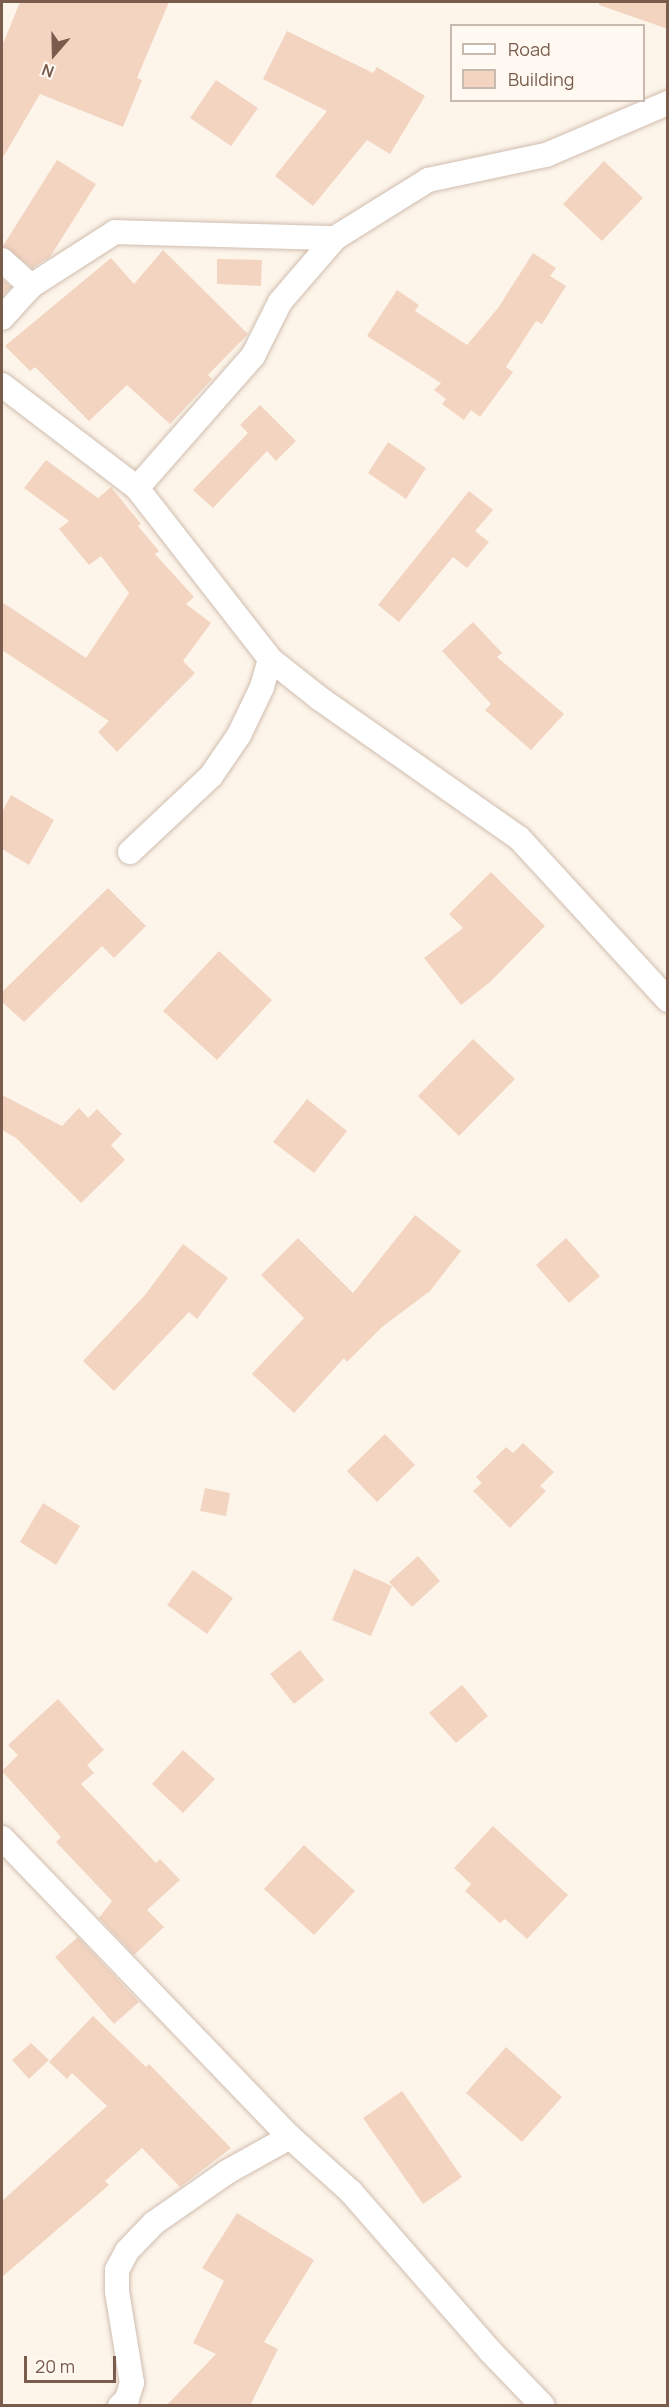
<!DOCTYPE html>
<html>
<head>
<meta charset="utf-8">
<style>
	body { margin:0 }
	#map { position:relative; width:669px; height:2407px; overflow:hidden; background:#fdf5ea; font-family:Manrope,sans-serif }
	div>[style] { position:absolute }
	.building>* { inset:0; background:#f3d4c1 }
	.roads { filter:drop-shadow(0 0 2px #d0bdaf) drop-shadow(0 0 2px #d0bdaf) }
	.street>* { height:24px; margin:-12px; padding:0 12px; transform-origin:12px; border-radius:12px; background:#fff }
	span { translate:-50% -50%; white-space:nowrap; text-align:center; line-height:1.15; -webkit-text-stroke:4.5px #fff9f1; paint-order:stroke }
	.frame { position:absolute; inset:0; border:3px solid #795c4c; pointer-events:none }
	.legend { position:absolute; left:450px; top:24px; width:195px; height:78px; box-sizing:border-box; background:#fff9f1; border:2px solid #c9baaf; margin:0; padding:8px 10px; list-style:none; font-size:18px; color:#795c4c }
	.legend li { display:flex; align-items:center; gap:12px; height:30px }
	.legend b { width:30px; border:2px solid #c9baaf }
	.north { position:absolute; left:24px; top:24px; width:60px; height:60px; -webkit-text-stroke:4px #fff9f1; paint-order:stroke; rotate:200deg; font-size:16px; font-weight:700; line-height:24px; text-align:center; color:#795c4c }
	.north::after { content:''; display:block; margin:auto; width:21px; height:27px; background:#795c4c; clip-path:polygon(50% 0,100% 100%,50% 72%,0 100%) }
	.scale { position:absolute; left:24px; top:2356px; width:92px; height:27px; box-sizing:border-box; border:3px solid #795c4c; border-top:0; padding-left:8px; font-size:18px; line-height:21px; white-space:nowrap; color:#795c4c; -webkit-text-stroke:4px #fff9f1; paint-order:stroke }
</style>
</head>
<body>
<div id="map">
	<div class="building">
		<i style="clip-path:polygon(20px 2px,169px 2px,137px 78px,142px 80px,123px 127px,40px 94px,2px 159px,2px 46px)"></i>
		<i style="clip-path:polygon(599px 2px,668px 2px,668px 29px,599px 5px)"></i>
		<i style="clip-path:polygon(287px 31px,373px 73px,377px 67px,425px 96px,390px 154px,367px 140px,313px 206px,275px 176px,327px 111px,263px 79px)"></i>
		<i style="clip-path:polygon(216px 80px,258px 108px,231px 146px,190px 118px)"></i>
		<i style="clip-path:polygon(57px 160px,96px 184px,50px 257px,32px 268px,3px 246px)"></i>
		<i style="clip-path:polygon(604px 161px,643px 198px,602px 241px,563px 204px)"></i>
		<i style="clip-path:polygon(163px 250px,248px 334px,208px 375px,212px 379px,170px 424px,127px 385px,89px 421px,35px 367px,30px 371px,5px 346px,111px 258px,134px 284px)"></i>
		<i style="clip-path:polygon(533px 253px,556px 268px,550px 276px,566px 286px,542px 324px,536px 321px,506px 367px,513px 372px,480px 417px,471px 410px,464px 420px,442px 404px,446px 399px,434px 390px,441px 383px,367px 336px,397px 290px,419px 305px,415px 311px,467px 345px,498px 308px)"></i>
		<i style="clip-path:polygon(217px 259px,262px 260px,261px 286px,217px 284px)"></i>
		<i style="clip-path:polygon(2px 279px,11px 287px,2px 297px)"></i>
		<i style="clip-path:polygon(260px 405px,296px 441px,276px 461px,267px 451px,213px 508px,193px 490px,248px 433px,240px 425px)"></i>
		<i style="clip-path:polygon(388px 442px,426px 468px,406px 499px,368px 473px)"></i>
		<i style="clip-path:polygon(46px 460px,98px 498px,111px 487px,141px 524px,138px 526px,159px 551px,155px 554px,194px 597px,186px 604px,211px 623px,183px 661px,195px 673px,117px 752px,98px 732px,109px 721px,2px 650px,2px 602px,86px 658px,129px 593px,101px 556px,89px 565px,59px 529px,69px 521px,24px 488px)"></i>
		<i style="clip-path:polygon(469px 491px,493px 510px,475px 531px,489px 542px,467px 568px,453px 557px,399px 622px,378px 605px)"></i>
		<i style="clip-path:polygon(473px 622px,502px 653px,497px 657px,564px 714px,531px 750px,485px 710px,491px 704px,442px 651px)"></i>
		<i style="clip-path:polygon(11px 795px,54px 820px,29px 865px,2px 849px,2px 812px)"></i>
		<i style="clip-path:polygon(491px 872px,545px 926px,490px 982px,461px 1005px,424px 958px,463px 928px,449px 914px)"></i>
		<i style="clip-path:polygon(108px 888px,146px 926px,114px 958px,102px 946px,24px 1022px,2px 1002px,2px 992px)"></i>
		<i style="clip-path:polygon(219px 951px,272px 1000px,217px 1060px,163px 1011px)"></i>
		<i style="clip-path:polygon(473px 1039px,515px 1079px,459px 1136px,418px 1096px)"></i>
		<i style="clip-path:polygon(2px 1095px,62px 1126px,79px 1108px,88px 1118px,97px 1109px,122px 1134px,111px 1145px,125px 1160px,81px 1203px,16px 1138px,2px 1130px)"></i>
		<i style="clip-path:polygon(307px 1099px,347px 1131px,314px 1173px,273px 1142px)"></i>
		<i style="clip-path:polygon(415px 1215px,461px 1251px,430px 1291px,382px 1327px,347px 1362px,344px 1358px,294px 1413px,252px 1374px,304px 1318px,261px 1275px,298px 1238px,353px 1293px)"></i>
		<i style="clip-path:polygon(566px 1238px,600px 1276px,569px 1303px,536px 1265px)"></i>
		<i style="clip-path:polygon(183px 1244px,228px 1278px,197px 1319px,189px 1312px,114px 1391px,83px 1361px,145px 1295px)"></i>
		<i style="clip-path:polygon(385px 1434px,415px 1465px,377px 1502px,347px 1471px)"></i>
		<i style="clip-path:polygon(523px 1443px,554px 1472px,540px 1486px,546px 1491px,510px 1528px,473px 1491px,482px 1483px,476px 1477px,506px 1447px,513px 1453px)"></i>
		<i style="clip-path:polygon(205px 1488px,230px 1493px,226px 1516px,200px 1511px)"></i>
		<i style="clip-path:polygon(43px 1503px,80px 1526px,56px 1565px,20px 1542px)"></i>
		<i style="clip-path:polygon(418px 1556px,440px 1581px,412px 1607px,389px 1582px)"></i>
		<i style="clip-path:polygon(354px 1569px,392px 1586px,371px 1636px,332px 1620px)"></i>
		<i style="clip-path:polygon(193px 1570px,233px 1598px,207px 1634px,167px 1605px)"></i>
		<i style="clip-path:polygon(300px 1650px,324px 1680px,294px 1704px,270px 1674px)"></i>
		<i style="clip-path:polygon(462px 1685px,488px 1716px,456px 1743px,429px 1713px)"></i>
		<i style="clip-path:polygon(58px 1699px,104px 1750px,87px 1765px,94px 1773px,81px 1784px,156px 1863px,160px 1859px,180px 1880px,147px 1910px,164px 1927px,134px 1955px,99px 1918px,112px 1901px,56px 1842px,61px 1837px,2px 1771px,18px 1755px,8px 1745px)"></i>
		<i style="clip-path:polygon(183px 1750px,215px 1779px,183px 1813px,152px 1784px)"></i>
		<i style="clip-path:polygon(493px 1826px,568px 1895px,527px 1939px,505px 1919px,500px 1923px,465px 1891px,471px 1884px,454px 1868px)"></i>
		<i style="clip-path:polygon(304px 1845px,355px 1891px,314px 1935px,264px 1889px)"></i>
		<i style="clip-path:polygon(78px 1937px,139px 2002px,114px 2024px,55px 1957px)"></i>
		<i style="clip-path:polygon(93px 2016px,146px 2067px,149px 2064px,231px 2148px,180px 2187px,142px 2148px,105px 2181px,109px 2185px,2px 2277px,2px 2201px,107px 2106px,72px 2073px,67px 2079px,49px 2062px)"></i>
		<i style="clip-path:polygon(31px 2043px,49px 2060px,29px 2079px,12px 2060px)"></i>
		<i style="clip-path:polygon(506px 2047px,562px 2097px,522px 2142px,466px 2093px)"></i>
		<i style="clip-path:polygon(402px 2091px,462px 2177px,423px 2204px,363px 2118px)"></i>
		<i style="clip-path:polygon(237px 2213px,314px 2260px,264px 2342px,278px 2349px,250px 2406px,166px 2406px,216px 2354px,193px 2343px,224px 2281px,202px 2268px)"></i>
	</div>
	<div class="roads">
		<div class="street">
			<i style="left:2px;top:260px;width:39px;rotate:42deg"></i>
			<i style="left:2px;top:318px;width:43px;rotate:-47.8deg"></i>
			<i style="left:31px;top:286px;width:100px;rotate:-32.7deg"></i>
			<i style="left:115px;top:232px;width:220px;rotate:1.6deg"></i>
			<i style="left:2px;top:385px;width:170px;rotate:37.3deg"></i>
			<i style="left:137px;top:488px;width:217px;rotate:52.1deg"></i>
			<i style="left:270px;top:659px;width:63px;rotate:38.5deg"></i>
			<i style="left:319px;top:698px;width:244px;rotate:35deg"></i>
			<i style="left:519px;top:838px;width:220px;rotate:47.4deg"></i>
			<i style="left:137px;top:488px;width:176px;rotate:-48.7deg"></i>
			<i style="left:253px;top:356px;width:60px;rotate:-63.4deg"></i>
			<i style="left:280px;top:302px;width:84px;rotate:-49.3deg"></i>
			<i style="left:335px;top:238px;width:110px;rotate:-31.9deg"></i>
			<i style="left:428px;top:180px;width:121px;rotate:-12deg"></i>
			<i style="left:546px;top:155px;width:133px;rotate:-23.1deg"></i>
			<i style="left:130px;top:852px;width:111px;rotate:-43.2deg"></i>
			<i style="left:211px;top:776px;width:50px;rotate:-55.7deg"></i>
			<i style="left:239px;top:735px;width:53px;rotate:-64.4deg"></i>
			<i style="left:262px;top:687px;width:29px;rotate:-74deg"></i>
			<i style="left:2px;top:1838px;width:415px;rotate:46.1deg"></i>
			<i style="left:290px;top:2137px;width:82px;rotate:42deg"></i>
			<i style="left:351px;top:2192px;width:211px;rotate:48.8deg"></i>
			<i style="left:490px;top:2351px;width:76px;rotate:46.1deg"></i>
			<i style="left:120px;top:2406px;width:10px;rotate:-45deg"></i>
			<i style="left:127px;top:2399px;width:17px;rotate:-73deg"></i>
			<i style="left:132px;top:2383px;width:93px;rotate:-99.3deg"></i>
			<i style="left:117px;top:2291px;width:21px;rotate:-90deg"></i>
			<i style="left:117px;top:2270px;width:21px;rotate:-62deg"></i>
			<i style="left:127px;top:2251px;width:39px;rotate:-46deg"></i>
			<i style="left:154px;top:2223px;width:89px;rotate:-34.9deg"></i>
			<i style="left:227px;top:2172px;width:72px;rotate:-29.1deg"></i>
		</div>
	</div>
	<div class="frame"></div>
	<ul class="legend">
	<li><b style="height:8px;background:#fff"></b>Road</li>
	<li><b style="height:16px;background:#f3d4c1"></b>Building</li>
	</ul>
	<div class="north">N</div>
	<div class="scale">20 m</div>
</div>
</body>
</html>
